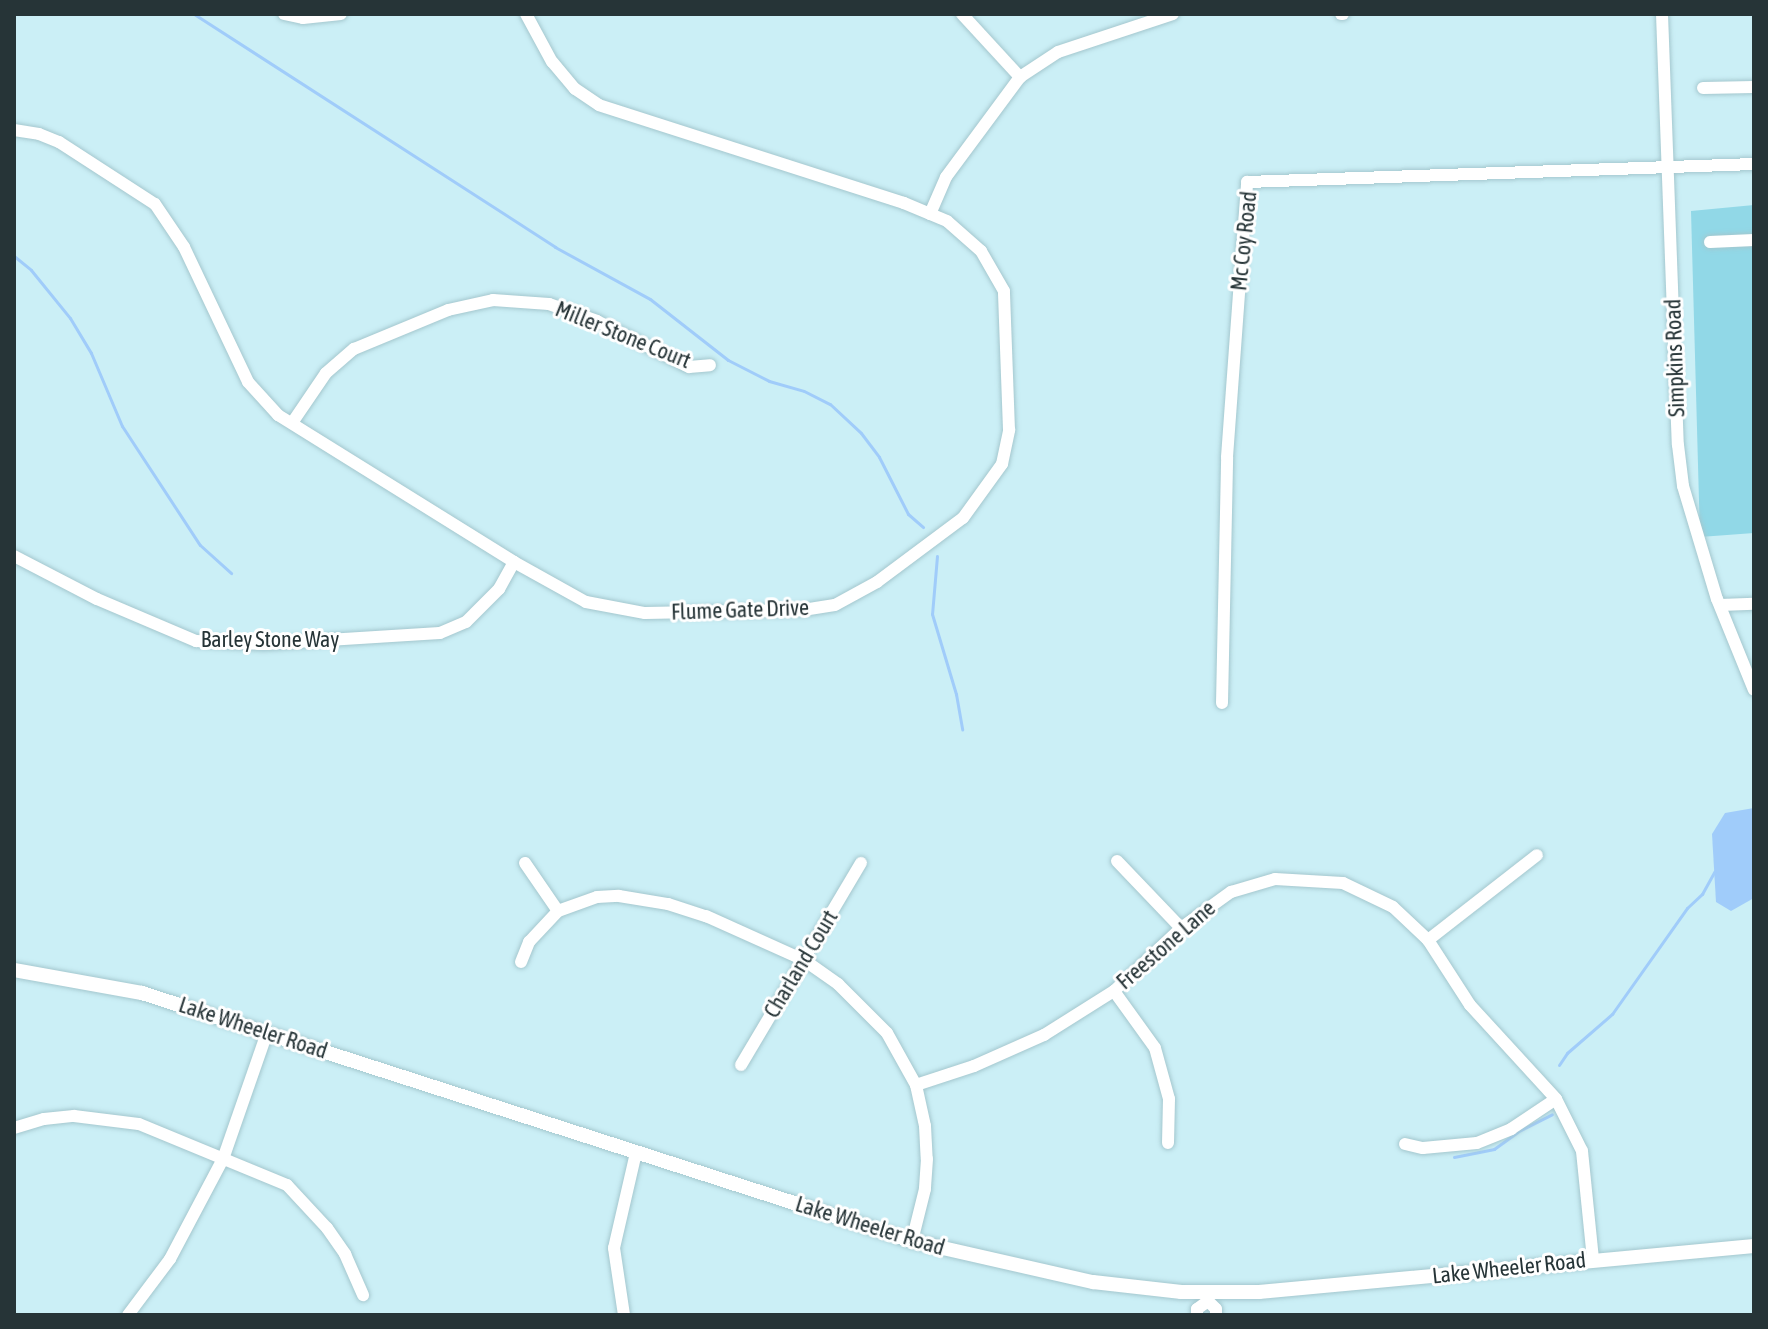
<!DOCTYPE html>
<html>
<head>
<meta charset="utf-8">
<style>
	body { margin:0 }
	#map { position:relative; width:1768px; height:1329px; overflow:hidden; background:#cbeff6; font-family:"Asap Condensed",sans-serif }
	div>[style] { position:absolute }
	.green>* { inset:0; background:#91d8e7 }
	.water>* { inset:0; background:#a0ccfa }
	.stream>* { height:3px; margin:-1.5px; padding:0 1.5px; transform-origin:1.5px; border-radius:1.5px; background:#a0ccfa }
	.roads { filter:drop-shadow(0 0 2px #a4c7ce) drop-shadow(0 0 2px #a4c7ce) }
	.minor>* { height:12px; margin:-6px; padding:0 6px; transform-origin:6px; border-radius:6px; background:#fff }
	.tertiary>* { height:14px; margin:-7px; padding:0 7px; transform-origin:7px; border-radius:7px; background:#fff }
	span { translate:-50% -50%; white-space:nowrap; text-align:center; line-height:1.15; -webkit-text-stroke:6px #fff; paint-order:stroke }
	.street-label { font-size:22px; color:#263437 }
	.frame { position:absolute; inset:0; border:16px solid #263437; pointer-events:none }
</style>
</head>
<body>
<div id="map">
	<div class="green">
		<i style="clip-path:polygon(1754px 205px,1754px 533px,1700px 537px,1691px 211px)"></i>
	</div>
	<div class="water">
		<i style="clip-path:polygon(1754px 808px,1754px 898px,1731px 911px,1716px 902px,1712px 834px,1725px 813px)"></i>
	</div>
	<div class="stream">
		<i style="left:194px;top:14px;width:430px;rotate:32.8deg"></i>
		<i style="left:555px;top:247px;width:108px;rotate:28.7deg"></i>
		<i style="left:650px;top:299px;width:99px;rotate:38deg"></i>
		<i style="left:728px;top:360px;width:46px;rotate:27.1deg"></i>
		<i style="left:769px;top:381px;width:36px;rotate:16deg"></i>
		<i style="left:804px;top:391px;width:29px;rotate:27deg"></i>
		<i style="left:830px;top:404px;width:42px;rotate:43.1deg"></i>
		<i style="left:861px;top:433px;width:30px;rotate:53deg"></i>
		<i style="left:879px;top:457px;width:64px;rotate:63deg"></i>
		<i style="left:908px;top:514px;width:20px;rotate:41deg"></i>
		<i style="left:14px;top:256px;width:22px;rotate:39deg"></i>
		<i style="left:31px;top:270px;width:62px;rotate:50.9deg"></i>
		<i style="left:70px;top:318px;width:41px;rotate:59deg"></i>
		<i style="left:91px;top:353px;width:79px;rotate:67deg"></i>
		<i style="left:122px;top:426px;width:142px;rotate:56.8deg"></i>
		<i style="left:200px;top:545px;width:42px;rotate:42.1deg"></i>
		<i style="left:937px;top:556px;width:58px;rotate:94.9deg"></i>
		<i style="left:932px;top:614px;width:84px;rotate:73.3deg"></i>
		<i style="left:956px;top:694px;width:36px;rotate:80deg"></i>
		<i style="left:1559px;top:1065px;width:14px;rotate:-56deg"></i>
		<i style="left:1567px;top:1053px;width:60px;rotate:-40.9deg"></i>
		<i style="left:1612px;top:1014px;width:130px;rotate:-54.7deg"></i>
		<i style="left:1687px;top:908px;width:21px;rotate:-43deg"></i>
		<i style="left:1702px;top:894px;width:26px;rotate:-61deg"></i>
		<i style="left:1454px;top:1157px;width:41px;rotate:-11.3deg"></i>
		<i style="left:1494px;top:1149px;width:29px;rotate:-36deg"></i>
		<i style="left:1517px;top:1132px;width:39px;rotate:-27deg"></i>
	</div>
	<div class="roads">
		<div class="minor">
			<i style="left:284px;top:14px;width:19px;rotate:12deg"></i>
			<i style="left:303px;top:18px;width:38px;rotate:-6deg"></i>
			<i style="left:962px;top:14px;width:86px;rotate:47.4deg"></i>
			<i style="left:1341px;top:14px;width:2px"></i>
			<i style="left:1662px;top:14px;width:431px;rotate:87.9deg"></i>
			<i style="left:1678px;top:445px;width:41px;rotate:83deg"></i>
			<i style="left:1683px;top:486px;width:118px;rotate:73.3deg"></i>
			<i style="left:1717px;top:599px;width:98px;rotate:67.9deg"></i>
			<i style="left:1703px;top:88px;width:51px;rotate:-1.1deg"></i>
			<i style="left:14px;top:130px;width:25px;rotate:9deg"></i>
			<i style="left:39px;top:134px;width:22px;rotate:22deg"></i>
			<i style="left:59px;top:142px;width:114px;rotate:32.9deg"></i>
			<i style="left:155px;top:204px;width:52px;rotate:56deg"></i>
			<i style="left:184px;top:247px;width:149px;rotate:64.6deg"></i>
			<i style="left:248px;top:382px;width:45px;rotate:47.7deg"></i>
			<i style="left:278px;top:415px;width:278px;rotate:31.9deg"></i>
			<i style="left:514px;top:562px;width:82px;rotate:29.1deg"></i>
			<i style="left:586px;top:602px;width:60px;rotate:10.6deg"></i>
			<i style="left:645px;top:613px;width:158px;rotate:-1.1deg"></i>
			<i style="left:803px;top:610px;width:32px;rotate:-9deg"></i>
			<i style="left:835px;top:605px;width:48px;rotate:-28.7deg"></i>
			<i style="left:877px;top:582px;width:107px;rotate:-36.7deg"></i>
			<i style="left:963px;top:518px;width:67px;rotate:-54.2deg"></i>
			<i style="left:1002px;top:464px;width:35px;rotate:-78deg"></i>
			<i style="left:1009px;top:430px;width:139px;rotate:-92.1deg"></i>
			<i style="left:1004px;top:291px;width:46px;rotate:-119.9deg"></i>
			<i style="left:981px;top:251px;width:45px;rotate:-138.6deg"></i>
			<i style="left:947px;top:221px;width:47px;rotate:-157.3deg"></i>
			<i style="left:904px;top:203px;width:320px;rotate:-162.2deg"></i>
			<i style="left:599px;top:105px;width:29px;rotate:-146deg"></i>
			<i style="left:575px;top:89px;width:35px;rotate:-130deg"></i>
			<i style="left:552px;top:62px;width:55px;rotate:-118.4deg"></i>
			<i style="left:930px;top:214px;width:40px;rotate:-66.6deg"></i>
			<i style="left:946px;top:177px;width:124px;rotate:-53.5deg"></i>
			<i style="left:1020px;top:77px;width:45px;rotate:-33.3deg"></i>
			<i style="left:1058px;top:52px;width:121px;rotate:-18.3deg"></i>
			<i style="left:1710px;top:242px;width:44px;rotate:-2.6deg"></i>
			<i style="left:292px;top:423px;width:60px;rotate:-55.8deg"></i>
			<i style="left:326px;top:373px;width:37px;rotate:-41deg"></i>
			<i style="left:354px;top:349px;width:102px;rotate:-22.5deg"></i>
			<i style="left:448px;top:310px;width:46px;rotate:-12.5deg"></i>
			<i style="left:493px;top:300px;width:56px;rotate:4.1deg"></i>
			<i style="left:549px;top:304px;width:51px;rotate:19.5deg"></i>
			<i style="left:597px;top:321px;width:103px;rotate:26.6deg"></i>
			<i style="left:689px;top:367px;width:21px;rotate:-5deg"></i>
			<i style="left:14px;top:556px;width:93px;rotate:27.4deg"></i>
			<i style="left:97px;top:599px;width:108px;rotate:23deg"></i>
			<i style="left:196px;top:641px;width:68px;rotate:2.5deg"></i>
			<i style="left:264px;top:644px;width:176px;rotate:-3.6deg"></i>
			<i style="left:440px;top:633px;width:28px;rotate:-23deg"></i>
			<i style="left:466px;top:622px;width:47px;rotate:-45deg"></i>
			<i style="left:499px;top:589px;width:31px;rotate:-61deg"></i>
			<i style="left:1720px;top:605px;width:34px;rotate:-2deg"></i>
			<i style="left:1222px;top:703px;width:246px;rotate:-88.8deg"></i>
			<i style="left:1227px;top:457px;width:276px;rotate:-85.8deg"></i>
			<i style="left:1247px;top:182px;width:507px;rotate:-2.03deg"></i>
			<i style="left:1117px;top:861px;width:93px;rotate:46.3deg"></i>
			<i style="left:525px;top:863px;width:58px;rotate:55.5deg"></i>
			<i style="left:1428px;top:940px;width:138px;rotate:-37.9deg"></i>
			<i style="left:521px;top:962px;width:22px;rotate:-68deg"></i>
			<i style="left:529px;top:942px;width:42px;rotate:-46.9deg"></i>
			<i style="left:558px;top:911px;width:41px;rotate:-19.7deg"></i>
			<i style="left:597px;top:897px;width:22px;rotate:-3deg"></i>
			<i style="left:619px;top:896px;width:50px;rotate:9.3deg"></i>
			<i style="left:668px;top:904px;width:40px;rotate:18deg"></i>
			<i style="left:706px;top:916px;width:107px;rotate:24.2deg"></i>
			<i style="left:804px;top:960px;width:42px;rotate:35.2deg"></i>
			<i style="left:838px;top:984px;width:69px;rotate:45deg"></i>
			<i style="left:887px;top:1033px;width:60px;rotate:60.9deg"></i>
			<i style="left:916px;top:1085px;width:42px;rotate:77.6deg"></i>
			<i style="left:925px;top:1126px;width:33px;rotate:87deg"></i>
			<i style="left:927px;top:1159px;width:30px;rotate:94deg"></i>
			<i style="left:925px;top:1189px;width:54px;rotate:104deg"></i>
			<i style="left:1114px;top:991px;width:70px;rotate:54.3deg"></i>
			<i style="left:1155px;top:1048px;width:53px;rotate:74.6deg"></i>
			<i style="left:1169px;top:1099px;width:44px;rotate:91.3deg"></i>
			<i style="left:741px;top:1065px;width:235px;rotate:-59.3deg"></i>
			<i style="left:916px;top:1085px;width:61px;rotate:-18.1deg"></i>
			<i style="left:974px;top:1066px;width:77px;rotate:-23.9deg"></i>
			<i style="left:1044px;top:1035px;width:83px;rotate:-32.2deg"></i>
			<i style="left:1114px;top:991px;width:92px;rotate:-43.2deg"></i>
			<i style="left:1181px;top:928px;width:62px;rotate:-35.8deg"></i>
			<i style="left:1231px;top:892px;width:46px;rotate:-16.5deg"></i>
			<i style="left:1275px;top:879px;width:68px;rotate:3.4deg"></i>
			<i style="left:1343px;top:883px;width:55px;rotate:25.6deg"></i>
			<i style="left:1393px;top:907px;width:48px;rotate:43.3deg"></i>
			<i style="left:1428px;top:940px;width:77px;rotate:57.1deg"></i>
			<i style="left:1470px;top:1005px;width:127px;rotate:47.5deg"></i>
			<i style="left:1556px;top:1099px;width:58px;rotate:63.4deg"></i>
			<i style="left:1582px;top:1151px;width:109px;rotate:84.2deg"></i>
			<i style="left:14px;top:1128px;width:31px;rotate:-17deg"></i>
			<i style="left:44px;top:1119px;width:30px;rotate:-6deg"></i>
			<i style="left:74px;top:1116px;width:65px;rotate:7deg"></i>
			<i style="left:139px;top:1124px;width:160px;rotate:22.4deg"></i>
			<i style="left:287px;top:1185px;width:59px;rotate:47.1deg"></i>
			<i style="left:327px;top:1228px;width:32px;rotate:55deg"></i>
			<i style="left:345px;top:1254px;width:45px;rotate:66.3deg"></i>
			<i style="left:1405px;top:1144px;width:18px;rotate:13deg"></i>
			<i style="left:1423px;top:1148px;width:54px;rotate:-5.3deg"></i>
			<i style="left:1477px;top:1143px;width:37px;rotate:-22deg"></i>
			<i style="left:1511px;top:1129px;width:54px;rotate:-33.7deg"></i>
			<i style="left:1208px;top:1293px;width:8px;rotate:90deg"></i>
			<i style="left:1208px;top:1301px;width:11px;rotate:45deg"></i>
			<i style="left:1216px;top:1309px;width:6px;rotate:90deg"></i>
			<i style="left:128px;top:1315px;width:70px;rotate:-53.1deg"></i>
			<i style="left:170px;top:1259px;width:113px;rotate:-62.1deg"></i>
			<i style="left:223px;top:1159px;width:133px;rotate:-70.8deg"></i>
			<i style="left:624px;top:1315px;width:68px;rotate:-98.5deg"></i>
			<i style="left:614px;top:1248px;width:98px;rotate:-77deg"></i>
			<i style="left:1197px;top:1315px;width:6px;rotate:-90deg"></i>
			<i style="left:1197px;top:1309px;width:14px;rotate:-36deg"></i>
		</div>
		<div class="tertiary">
			<i style="left:14px;top:970px;width:130px;rotate:10.2deg"></i>
			<i style="left:142px;top:993px;width:809px;rotate:17.85deg"></i>
			<i style="left:912px;top:1241px;width:186px;rotate:12.8deg"></i>
			<i style="left:1093px;top:1282px;width:89px;rotate:6.5deg"></i>
			<i style="left:1181px;top:1292px;width:78px"></i>
			<i style="left:1259px;top:1292px;width:497px;rotate:-5.3deg"></i>
		</div>
	</div>
	<div class="street-label">
		<span style="left:1244px;top:241px;rotate:-84deg">Mc Coy Road</span>
		<span style="left:623px;top:335px;rotate:22deg">Miller Stone Court</span>
		<span style="left:1675px;top:358px;rotate:-92deg">Simpkins Road</span>
		<span style="left:740px;top:610px;rotate:-2deg">Flume Gate Drive</span>
		<span style="left:270px;top:640px">Barley Stone Way</span>
		<span style="left:1166px;top:945px;rotate:-41deg">Freestone Lane</span>
		<span style="left:801px;top:964px;rotate:-59deg">Charland Court</span>
		<span style="left:253px;top:1028px;rotate:18deg">Lake Wheeler Road</span>
		<span style="left:870px;top:1226px;rotate:17deg">Lake Wheeler Road</span>
		<span style="left:1509px;top:1268px;rotate:-6deg">Lake Wheeler Road</span>
	</div>
	<div class="frame"></div>
</div>
</body>
</html>
